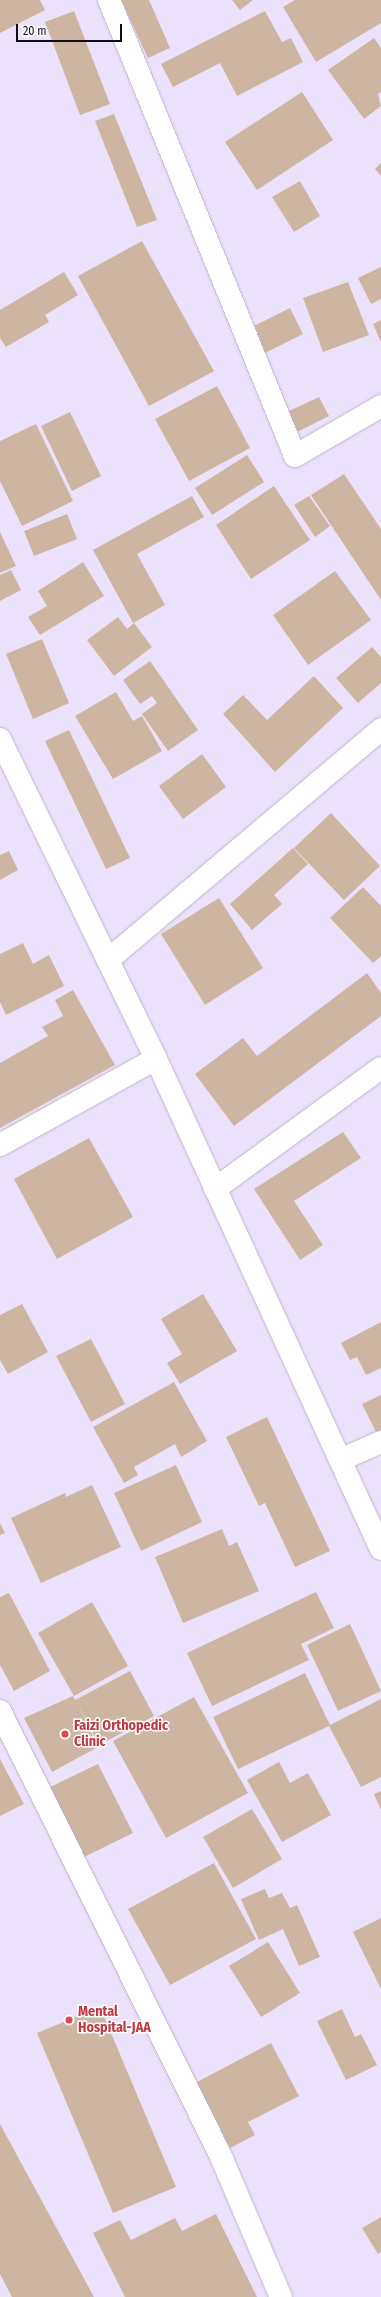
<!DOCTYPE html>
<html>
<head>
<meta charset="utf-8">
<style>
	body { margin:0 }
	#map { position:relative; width:381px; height:2297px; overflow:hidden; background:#ece1fb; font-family:"Fira Sans Condensed",sans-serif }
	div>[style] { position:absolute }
	.building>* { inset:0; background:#ccb6a2 }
	.roads { filter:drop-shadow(0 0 1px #beb3cd) drop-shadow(0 0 1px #beb3cd) }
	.minor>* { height:22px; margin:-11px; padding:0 11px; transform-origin:11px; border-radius:11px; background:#fff }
	.major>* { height:22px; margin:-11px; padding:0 11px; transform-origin:11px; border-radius:11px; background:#fff }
	.dots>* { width:11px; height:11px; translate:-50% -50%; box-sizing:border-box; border:2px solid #fff; border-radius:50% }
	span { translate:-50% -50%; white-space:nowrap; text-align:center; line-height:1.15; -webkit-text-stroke:3px #fff; paint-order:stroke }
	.health-label { font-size:14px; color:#be3a42; font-weight:700 }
	.left { translate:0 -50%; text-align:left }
	.scale { position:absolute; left:16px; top:24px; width:106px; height:18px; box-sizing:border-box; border:2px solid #110d16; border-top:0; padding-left:5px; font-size:12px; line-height:14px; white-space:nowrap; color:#110d16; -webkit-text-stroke:3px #fff; paint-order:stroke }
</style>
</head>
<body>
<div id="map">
	<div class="building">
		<i style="clip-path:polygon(0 0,40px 0,45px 10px,0 33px)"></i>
		<i style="clip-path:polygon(121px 0,149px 0,170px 48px,148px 58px)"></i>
		<i style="clip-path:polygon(232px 0,253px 0,240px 10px)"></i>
		<i style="clip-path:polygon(295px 0,381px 0,381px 23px,316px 62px,283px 7px)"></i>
		<i style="clip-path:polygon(74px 11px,110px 104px,80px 115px,45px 22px)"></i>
		<i style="clip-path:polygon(265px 11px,282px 42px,291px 38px,303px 62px,237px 96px,220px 63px,173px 87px,161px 64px)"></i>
		<i style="clip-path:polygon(374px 38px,381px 48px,381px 92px,378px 94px,381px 106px,364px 119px,328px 70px)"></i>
		<i style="clip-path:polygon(302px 92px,333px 140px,257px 190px,225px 142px)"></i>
		<i style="clip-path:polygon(114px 114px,157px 220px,137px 227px,95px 121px)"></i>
		<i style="clip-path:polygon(381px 163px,381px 176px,375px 169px)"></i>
		<i style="clip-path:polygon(300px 181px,320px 216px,294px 232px,272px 197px)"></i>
		<i style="clip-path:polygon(142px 241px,214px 371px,149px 406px,78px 276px)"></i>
		<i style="clip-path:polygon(381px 267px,381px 299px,371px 304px,358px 278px)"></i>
		<i style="clip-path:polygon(64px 272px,78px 295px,45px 315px,49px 322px,6px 347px,0 338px,0 310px)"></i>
		<i style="clip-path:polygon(348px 282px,369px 335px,323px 352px,303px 298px)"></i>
		<i style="clip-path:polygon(290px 308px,303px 334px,265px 353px,252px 327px)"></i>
		<i style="clip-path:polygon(381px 320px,381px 342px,373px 324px)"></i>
		<i style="clip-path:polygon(217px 386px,250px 448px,189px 481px,155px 419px)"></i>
		<i style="clip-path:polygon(319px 397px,329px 416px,295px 433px,285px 413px)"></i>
		<i style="clip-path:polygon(70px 412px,101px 476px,72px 491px,41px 426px)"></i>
		<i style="clip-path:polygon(36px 424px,73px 501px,22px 526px,0 481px,0 441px)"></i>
		<i style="clip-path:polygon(247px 455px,264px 482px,212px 515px,195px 488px)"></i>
		<i style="clip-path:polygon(344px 474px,381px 529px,381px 600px,311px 495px)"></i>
		<i style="clip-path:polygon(274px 486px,310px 540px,251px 579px,216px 525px)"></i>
		<i style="clip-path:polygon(192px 496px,204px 517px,137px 554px,165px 605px,133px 623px,93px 550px)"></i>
		<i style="clip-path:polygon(309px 496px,330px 526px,315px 537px,294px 505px)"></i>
		<i style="clip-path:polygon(67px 514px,77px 539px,34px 556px,24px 531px)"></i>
		<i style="clip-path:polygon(0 532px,16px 566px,0 573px)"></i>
		<i style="clip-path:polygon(83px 562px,104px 596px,40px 635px,28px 617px,47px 606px,38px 591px)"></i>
		<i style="clip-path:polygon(11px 570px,21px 590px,0 601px,0 575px)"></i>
		<i style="clip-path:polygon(335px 571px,371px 620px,308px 665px,273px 615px)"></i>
		<i style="clip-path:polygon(118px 617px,127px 629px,134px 623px,152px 647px,114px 676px,87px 640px)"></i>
		<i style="clip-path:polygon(42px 639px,69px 703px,33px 719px,6px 654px)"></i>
		<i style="clip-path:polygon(372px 647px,381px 657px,381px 683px,358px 703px,336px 678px)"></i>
		<i style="clip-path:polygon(150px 661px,198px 730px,168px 751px,142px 714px,157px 703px,152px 696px,140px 704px,123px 680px)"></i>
		<i style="clip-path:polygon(314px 676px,343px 708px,275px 772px,223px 714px,243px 695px,267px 720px)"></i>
		<i style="clip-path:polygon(116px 692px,133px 721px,142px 716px,162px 751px,113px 779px,75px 716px)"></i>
		<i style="clip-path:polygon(69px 730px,130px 858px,106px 869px,45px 741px)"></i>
		<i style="clip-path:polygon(202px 754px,226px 787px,183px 819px,159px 786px)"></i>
		<i style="clip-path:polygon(331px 813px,380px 866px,344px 900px,294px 848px)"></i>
		<i style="clip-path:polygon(293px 848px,308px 864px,274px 895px,282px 904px,252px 930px,230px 904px)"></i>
		<i style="clip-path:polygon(9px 851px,18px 870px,0 880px,0 855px)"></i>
		<i style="clip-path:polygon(363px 887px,381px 906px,381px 956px,373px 963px,330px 918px)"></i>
		<i style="clip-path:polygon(219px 898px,263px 968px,205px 1005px,161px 934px)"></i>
		<i style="clip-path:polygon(23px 943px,33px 964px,49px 955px,64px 986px,6px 1015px,0 1002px,0 954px)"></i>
		<i style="clip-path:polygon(367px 973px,381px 993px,381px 1016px,234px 1126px,195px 1074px,243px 1038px,257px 1056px)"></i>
		<i style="clip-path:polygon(73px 990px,115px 1065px,0 1128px,0 1063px,48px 1036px,42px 1027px,63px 1016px,55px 1000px)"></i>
		<i style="clip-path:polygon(343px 1132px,361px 1158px,294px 1201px,323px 1245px,300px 1260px,254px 1189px)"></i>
		<i style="clip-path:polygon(89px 1138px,133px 1217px,57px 1259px,14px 1179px)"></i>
		<i style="clip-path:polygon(203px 1294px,237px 1351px,180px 1384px,167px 1363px,182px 1354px,161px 1319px)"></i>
		<i style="clip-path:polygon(22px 1304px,48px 1352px,8px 1374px,0 1360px,0 1315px)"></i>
		<i style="clip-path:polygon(381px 1322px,381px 1368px,366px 1375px,357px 1357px,350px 1360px,341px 1343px)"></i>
		<i style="clip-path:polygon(91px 1339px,125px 1404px,91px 1422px,56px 1356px)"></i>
		<i style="clip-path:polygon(174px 1382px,207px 1441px,181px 1457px,175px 1444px,134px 1467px,138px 1475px,124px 1483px,93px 1427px)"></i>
		<i style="clip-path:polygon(381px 1395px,381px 1430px,376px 1432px,362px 1404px)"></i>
		<i style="clip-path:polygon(267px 1417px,330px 1551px,295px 1567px,265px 1503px,259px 1506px,226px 1437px)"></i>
		<i style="clip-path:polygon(176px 1465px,202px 1522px,141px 1551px,114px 1493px)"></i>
		<i style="clip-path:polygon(92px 1485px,121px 1547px,41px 1583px,11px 1518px,65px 1493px,66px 1497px)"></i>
		<i style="clip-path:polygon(0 1523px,5px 1533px,0 1535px)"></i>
		<i style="clip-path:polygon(222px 1529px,229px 1546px,237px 1542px,259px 1591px,183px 1623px,155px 1557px)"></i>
		<i style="clip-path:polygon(316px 1592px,334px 1628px,301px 1644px,309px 1660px,212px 1706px,187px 1653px)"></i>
		<i style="clip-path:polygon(9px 1593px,50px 1671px,14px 1691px,0 1665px,0 1597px)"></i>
		<i style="clip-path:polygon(92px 1602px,128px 1666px,74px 1696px,38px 1633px)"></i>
		<i style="clip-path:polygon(350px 1624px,381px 1691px,338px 1711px,307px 1645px)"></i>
		<i style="clip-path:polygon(130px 1671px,154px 1716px,99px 1745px,78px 1705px,98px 1747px,52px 1772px,24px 1718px,73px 1696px,75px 1700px)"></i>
		<i style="clip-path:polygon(305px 1673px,330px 1725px,381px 1699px,381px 1777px,361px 1787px,329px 1726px,238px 1769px,213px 1717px)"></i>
		<i style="clip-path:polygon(194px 1697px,248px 1793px,166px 1838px,113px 1741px)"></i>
		<i style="clip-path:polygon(0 1759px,24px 1804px,0 1816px)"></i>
		<i style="clip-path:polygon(279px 1762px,290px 1783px,308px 1773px,331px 1815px,282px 1842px,247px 1780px)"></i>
		<i style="clip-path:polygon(98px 1764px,133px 1833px,84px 1857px,50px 1787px)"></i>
		<i style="clip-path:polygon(381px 1791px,381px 1810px,374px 1794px)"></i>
		<i style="clip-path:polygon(252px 1809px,282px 1859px,233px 1888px,203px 1837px)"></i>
		<i style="clip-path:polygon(214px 1863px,256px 1939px,170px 1985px,128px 1909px)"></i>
		<i style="clip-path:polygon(265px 1889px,269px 1898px,282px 1893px,290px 1908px,297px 1905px,320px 1957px,299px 1966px,283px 1929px,259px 1940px,241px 1899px)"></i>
		<i style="clip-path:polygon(381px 1918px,381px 1989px,353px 1932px)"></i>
		<i style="clip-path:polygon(268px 1942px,300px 1993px,261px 2017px,229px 1966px)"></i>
		<i style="clip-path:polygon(100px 2007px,176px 2187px,113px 2213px,37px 2033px)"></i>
		<i style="clip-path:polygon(342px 2009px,355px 2037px,361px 2034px,377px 2065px,346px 2080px,317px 2021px)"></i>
		<i style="clip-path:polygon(271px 2043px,299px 2096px,248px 2122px,255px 2135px,230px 2148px,195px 2083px)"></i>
		<i style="clip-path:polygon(0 2124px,94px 2297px,12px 2297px,0 2274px)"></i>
		<i style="clip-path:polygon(216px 2214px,257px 2297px,125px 2297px,93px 2233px,120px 2220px,131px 2240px,175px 2218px,182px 2231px)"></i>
		<i style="clip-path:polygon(381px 2217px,381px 2252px,378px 2254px,362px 2228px)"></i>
	</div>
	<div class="roads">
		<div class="minor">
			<i style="left:109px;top:0;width:492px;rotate:67.8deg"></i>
			<i style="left:295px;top:456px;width:99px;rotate:-30.2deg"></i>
			<i style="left:108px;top:960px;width:358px;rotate:-40.2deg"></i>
			<i style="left:0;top:1145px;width:178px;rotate:-28.9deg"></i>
			<i style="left:215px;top:1189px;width:205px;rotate:-36.1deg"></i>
			<i style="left:340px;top:1460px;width:45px;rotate:-23.7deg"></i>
			<i style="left:0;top:1711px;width:500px;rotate:63.6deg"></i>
			<i style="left:222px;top:2159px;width:150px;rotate:66.9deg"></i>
		</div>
		<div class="major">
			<i style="left:0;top:739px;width:356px;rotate:64deg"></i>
			<i style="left:156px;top:1059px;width:539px;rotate:65.34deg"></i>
		</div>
	</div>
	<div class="dots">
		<i style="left:65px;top:1734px;background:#e0444e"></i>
		<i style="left:69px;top:2020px;background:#e0444e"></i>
	</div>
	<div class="health-label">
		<span class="left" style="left:74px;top:1734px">Faizi Orthopedic<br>Clinic</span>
		<span class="left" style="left:78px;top:2020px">Mental<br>Hospital-JAA</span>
	</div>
	<div class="scale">20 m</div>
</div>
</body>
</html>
